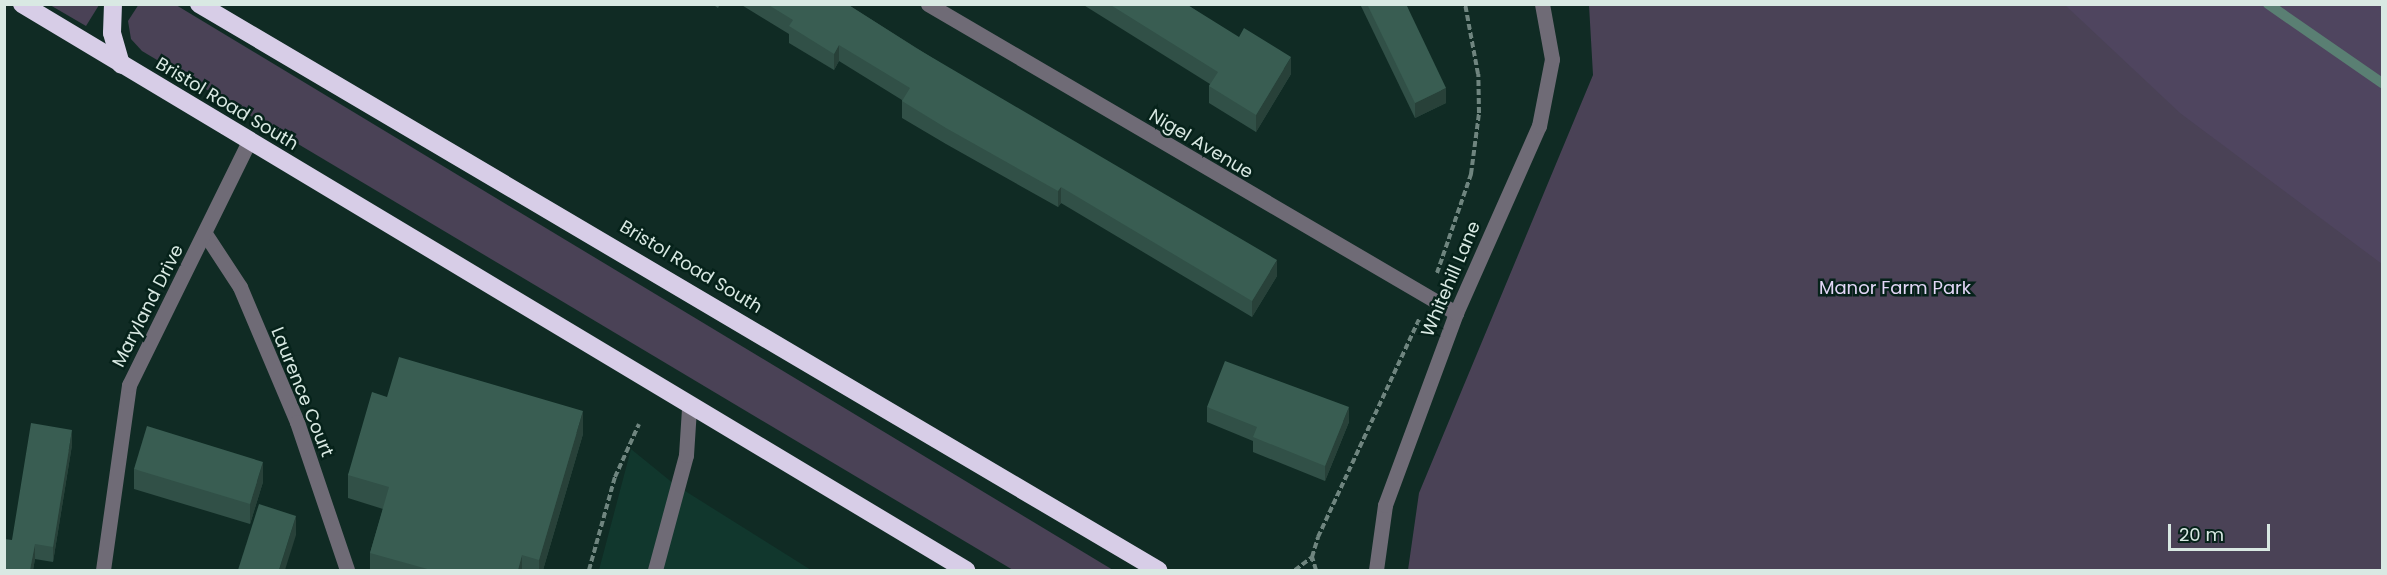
<!DOCTYPE html>
<html>
<head>
<meta charset="utf-8">
<style>
	body { margin:0 }
	#map { position:relative; width:2387px; height:575px; overflow:hidden; background:#102b24; font-family:Poppins,sans-serif }
	div>[style] { position:absolute }
	.built>* { inset:0; background:#11372d }
	.green>* { inset:0; background:#4a4256 }
	.forest>* { inset:0; background:#4f455f }
	.stream>* { height:10px; margin:-5px; padding:0 5px; transform-origin:5px; border-radius:5px; background:#5a7f73 }
	.path>* { height:4px; margin-top:-2px; transform-origin:0; background:repeating-linear-gradient(90deg,#6f857f 0 6px,transparent 0 9px) }
	.minor>* { height:15px; margin:-7.5px; padding:0 7.5px; transform-origin:7.5px; border-radius:7.5px; background:#6f6b76 }
	.highway>* { height:18px; margin:-9px; padding:0 9px; transform-origin:9px; border-radius:9px; background:#d7cde7 }
	.wall>* { inset:0; background:#315047 }
	.shaded-wall>* { inset:0; background:#284139 }
	.building>* { inset:0; background:#395d52 }
	span { translate:-50% -50%; white-space:nowrap; text-align:center; line-height:1.15; -webkit-text-stroke:5px #06221a; paint-order:stroke }
	.street-label { font-size:18px; color:#d9e9e3 }
	.park-label { font-size:18px; color:#e3d7f7 }
	.frame { position:absolute; inset:0; border:6px solid #d9e9e3; pointer-events:none }
	.scale { position:absolute; left:2168px; top:524px; width:102px; height:27px; box-sizing:border-box; border:3px solid #d9e9e3; border-top:0; padding-left:8px; font-size:18px; line-height:21px; white-space:nowrap; color:#d9e9e3; -webkit-text-stroke:4px #06221a; paint-order:stroke }
</style>
</head>
<body>
<div id="map">
	<div class="built">
		<i style="clip-path:polygon(631px 449px,674px 484px,811px 570px,599px 570px)"></i>
	</div>
	<div class="green">
		<i style="clip-path:polygon(139px 4px,176px 5px,1113px 570px,1013px 570px,142px 51px,131px 39px,128px 21px)"></i>
		<i style="clip-path:polygon(50px 5px,99px 5px,86px 26px)"></i>
		<i style="clip-path:polygon(1589px 5px,2382px 5px,2382px 570px,1408px 570px,1419px 493px,1593px 75px)"></i>
	</div>
	<div class="forest">
		<i style="clip-path:polygon(2065px 5px,2382px 5px,2382px 264px,2180px 113px)"></i>
	</div>
	<div class="stream">
		<i style="left:2268px;top:4px;width:139px;rotate:34.7deg"></i>
	</div>
	<div class="path">
		<i style="left:1437px;top:273px;width:105px;rotate:-71deg"></i>
		<i style="left:1471px;top:174px;width:62px;rotate:-82.5deg"></i>
		<i style="left:1479px;top:113px;width:39px;rotate:-91deg"></i>
		<i style="left:1478px;top:74px;width:71px;rotate:-100.5deg"></i>
		<i style="left:589px;top:570px;width:97px;rotate:-74.4deg"></i>
		<i style="left:615px;top:477px;width:58px;rotate:-65.6deg"></i>
		<i style="left:1295px;top:570px;width:21px;rotate:-37deg"></i>
		<i style="left:1316px;top:570px;width:14px;rotate:-107deg"></i>
		<i style="left:1312px;top:557px;width:21px;rotate:-73deg"></i>
		<i style="left:1318px;top:537px;width:240px;rotate:-65.1deg"></i>
	</div>
	<div class="minor">
		<i style="left:928px;top:4px;width:612px;rotate:30.34deg"></i>
		<i style="left:206px;top:235px;width:62px;rotate:56.8deg"></i>
		<i style="left:240px;top:287px;width:147px;rotate:67.1deg"></i>
		<i style="left:297px;top:422px;width:156px;rotate:71.3deg"></i>
		<i style="left:103px;top:570px;width:187px;rotate:-82deg"></i>
		<i style="left:129px;top:385px;width:272px;rotate:-63.8deg"></i>
		<i style="left:655px;top:570px;width:119px;rotate:-74.9deg"></i>
		<i style="left:686px;top:455px;width:47px;rotate:-86.3deg"></i>
		<i style="left:1376px;top:570px;width:66px;rotate:-82.1deg"></i>
		<i style="left:1385px;top:505px;width:205px;rotate:-69.7deg"></i>
		<i style="left:1456px;top:313px;width:205px;rotate:-66.1deg"></i>
		<i style="left:1539px;top:126px;width:68px;rotate:-79deg"></i>
		<i style="left:1552px;top:59px;width:56px;rotate:-100.3deg"></i>
	</div>
	<div class="highway">
		<i style="left:22px;top:4px;width:1101px;rotate:30.95deg"></i>
		<i style="left:113px;top:4px;width:29px;rotate:92deg"></i>
		<i style="left:112px;top:33px;width:33px;rotate:74deg"></i>
		<i style="left:199px;top:4px;width:1114px;rotate:30.55deg"></i>
	</div>
	<div class="wall">
		<i style="clip-path:polygon(712px 4px,720px 4px,718px 8px)"></i>
		<i style="clip-path:polygon(740px 4px,847px 4px,1277px 276px,1252px 317px,1061px 203px,1058px 207px,946px 144px,902px 118px,902px 100px,839px 61px,834px 70px,789px 43px,789px 34px)"></i>
		<i style="clip-path:polygon(1082px 4px,1186px 4px,1291px 74px,1256px 132px,1209px 103px,1209px 86px,1210px 84px)"></i>
		<i style="clip-path:polygon(1360px 4px,1406px 4px,1446px 103px,1415px 118px)"></i>
		<i style="clip-path:polygon(387px 397px,583px 434px,543px 570px,370px 570px,370px 553px,383px 509px,348px 498px,348px 475px)"></i>
		<i style="clip-path:polygon(1207px 407px,1349px 422px,1325px 481px,1253px 452px,1253px 441px,1207px 422px)"></i>
		<i style="clip-path:polygon(72px 445px,53px 562px,35px 559px,33px 570px,4px 570px,12px 540px)"></i>
		<i style="clip-path:polygon(134px 469px,263px 482px,250px 524px,134px 489px)"></i>
	</div>
	<div class="shaded-wall">
		<i style="clip-path:polygon(839px 45px,839px 61px,834px 70px,834px 54px)"></i>
		<i style="clip-path:polygon(1291px 57px,1291px 74px,1256px 132px,1256px 115px)"></i>
		<i style="clip-path:polygon(1446px 88px,1446px 103px,1415px 118px,1415px 103px)"></i>
		<i style="clip-path:polygon(1061px 187px,1061px 203px,1058px 207px,1058px 191px)"></i>
		<i style="clip-path:polygon(1277px 260px,1277px 276px,1252px 317px,1252px 301px)"></i>
		<i style="clip-path:polygon(1349px 407px,1349px 422px,1325px 481px,1325px 466px)"></i>
		<i style="clip-path:polygon(583px 411px,583px 434px,543px 570px,539px 570px,539px 560px)"></i>
		<i style="clip-path:polygon(72px 430px,72px 445px,53px 562px,53px 547px)"></i>
		<i style="clip-path:polygon(263px 462px,263px 482px,250px 524px,250px 504px)"></i>
		<i style="clip-path:polygon(296px 516px,296px 535px,285px 570px,279px 570px)"></i>
		<i style="clip-path:polygon(35px 544px,35px 559px,33px 570px,30px 570px)"></i>
		<i style="clip-path:polygon(522px 555px,522px 570px,518px 570px)"></i>
	</div>
	<div class="building">
		<i style="clip-path:polygon(767px 4px,847px 4px,916px 48px,1277px 260px,1252px 301px,1061px 187px,1058px 191px,946px 128px,902px 101px,910px 88px,839px 45px,834px 54px,789px 26px,793px 20px)"></i>
		<i style="clip-path:polygon(1109px 4px,1186px 4px,1239px 37px,1244px 28px,1291px 57px,1256px 115px,1209px 86px,1218px 72px)"></i>
		<i style="clip-path:polygon(1367px 4px,1406px 4px,1446px 88px,1415px 103px)"></i>
		<i style="clip-path:polygon(399px 357px,583px 411px,539px 560px,522px 555px,518px 570px,431px 570px,370px 553px,389px 487px,348px 475px,372px 392px,387px 397px)"></i>
		<i style="clip-path:polygon(1225px 361px,1349px 407px,1325px 466px,1253px 437px,1257px 427px,1207px 407px)"></i>
		<i style="clip-path:polygon(31px 423px,72px 430px,53px 547px,35px 544px,30px 570px,4px 570px,4px 539px,12px 540px)"></i>
		<i style="clip-path:polygon(147px 426px,263px 462px,250px 504px,134px 469px)"></i>
		<i style="clip-path:polygon(259px 504px,296px 516px,279px 570px,238px 570px)"></i>
	</div>
	<div class="street-label">
		<span style="left:227px;top:104px;rotate:31deg">Bristol Road South</span>
		<span style="left:1201px;top:144px;rotate:31deg">Nigel Avenue</span>
		<span style="left:691px;top:267px;rotate:31deg">Bristol Road South</span>
		<span style="left:1451px;top:279px;rotate:-67deg">Whitehill Lane</span>
		<span style="left:148px;top:306px;rotate:-63deg">Maryland Drive</span>
		<span style="left:302px;top:392px;rotate:68deg">Laurence Court</span>
	</div>
	<div class="park-label">
		<span style="left:1895px;top:288px">Manor Farm Park</span>
	</div>
	<div class="frame"></div>
	<div class="scale">20 m</div>
</div>
</body>
</html>
